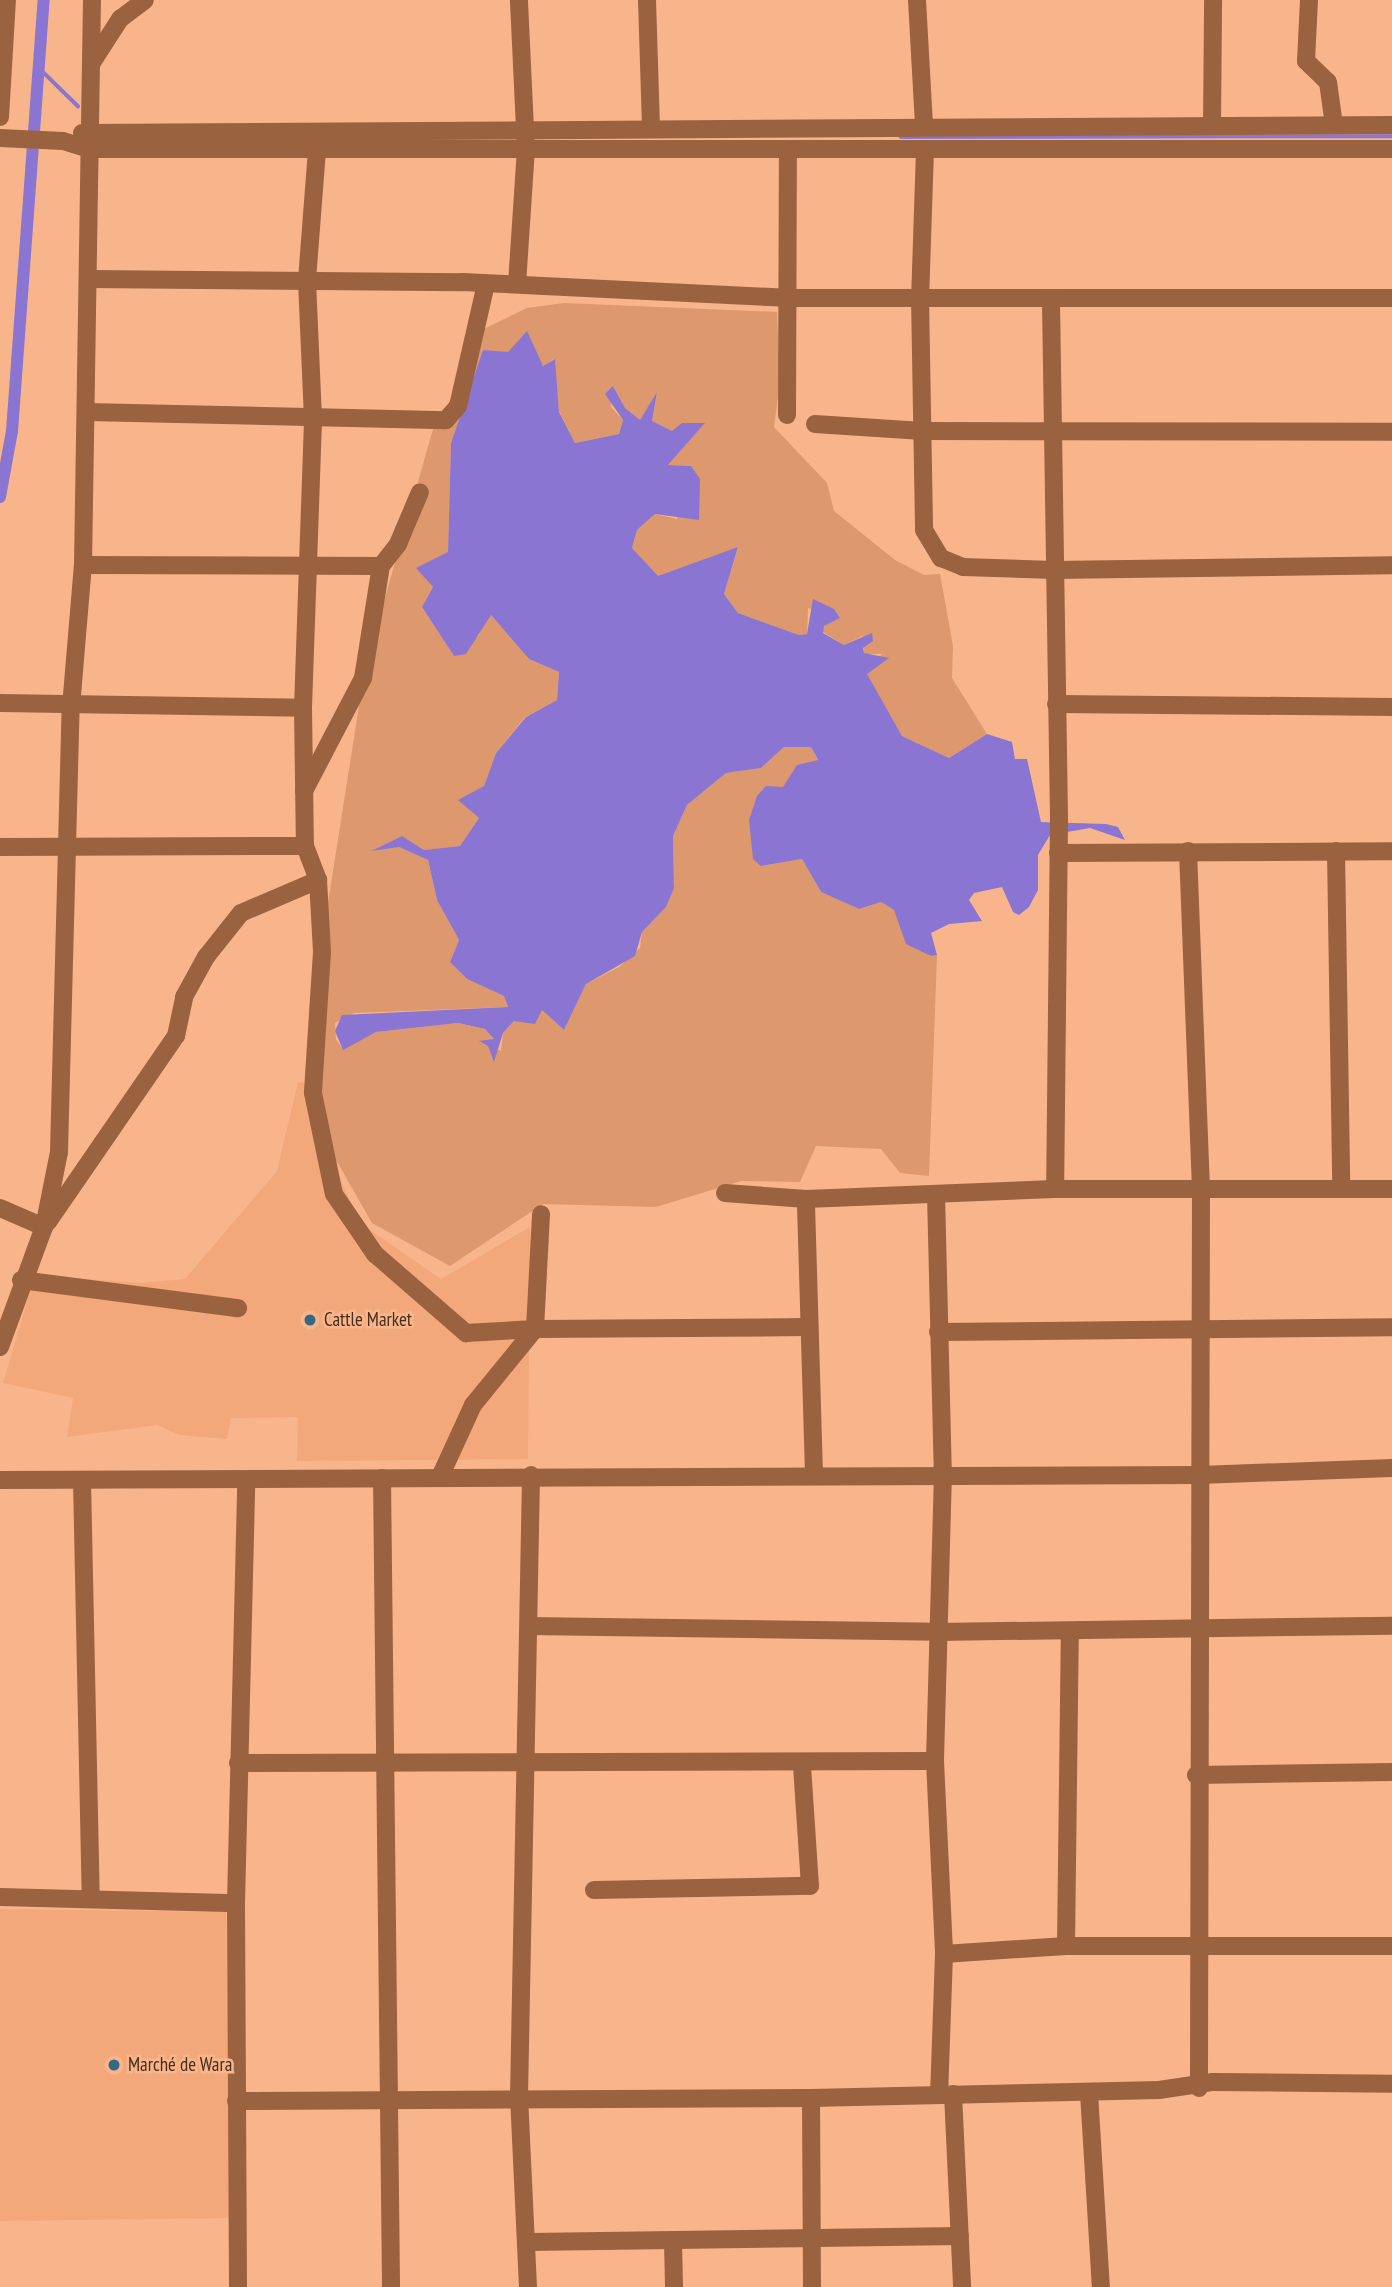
<!DOCTYPE html>
<html>
<head>
<meta charset="utf-8">
<style>
	body { margin:0 }
	#map { position:relative; width:1392px; height:2287px; overflow:hidden; background:#f8b58b; font-family:"PT Sans Narrow",sans-serif }
	div>[style] { position:absolute }
	.built>* { inset:0; background:#f2a87a }
	.green>* { inset:0; background:#dd986d }
	.water>* { inset:0; background:#8a75d2 }
	.stream>* { height:3.5px; margin:-1.75px; padding:0 1.75px; transform-origin:1.75px; border-radius:1.75px; background:#8a75d2 }
	.canal>* { height:12px; margin:-6px; padding:0 6px; transform-origin:6px; border-radius:6px; background:#8a75d2 }
	.minor>* { height:18px; margin:-9px; padding:0 9px; transform-origin:9px; border-radius:9px; background:#9b623f }
	.dots>* { width:19px; height:19px; translate:-50% -50%; box-sizing:border-box; border:4px solid #f8b58b; border-radius:50% }
	span { translate:-50% -50%; white-space:nowrap; text-align:center; line-height:1.15; -webkit-text-stroke:5px #f8b58b; paint-order:stroke }
	.poi-label { font-size:19px; color:#482d1c }
	.left { translate:0 -50%; text-align:left }
</style>
</head>
<body>
<div id="map">
	<div class="built">
		<i style="clip-path:polygon(298px 1082px,321px 1085px,330px 1157px,360px 1223px,441px 1279px,530px 1227px,528px 1459px,297px 1461px,298px 1417px,231px 1418px,227px 1439px,180px 1435px,157px 1425px,67px 1437px,73px 1398px,3px 1383px,35px 1275px,141px 1283px,185px 1279px,277px 1171px)"></i>
		<i style="clip-path:polygon(0 1909px,226px 1912px,231px 2218px,0 2221px)"></i>
	</div>
	<div class="green">
		<i style="clip-path:polygon(564px 303px,777px 312px,780px 382px,774px 427px,827px 483px,834px 511px,895px 560px,924px 575px,940px 574px,953px 646px,952px 678px,987px 734px,949px 758px,902px 736px,866px 674px,882px 654px,864px 654px,863px 636px,844px 645px,823px 632px,823px 626px,840px 618px,808px 608px,807px 634px,799px 635px,738px 613px,724px 594px,738px 548px,658px 577px,632px 548px,637px 530px,655px 514px,677px 519px,691px 466px,668px 465px,704px 424px,672px 431px,652px 421px,657px 393px,640px 420px,625px 408px,613px 386px,611px 407px,623px 420px,619px 434px,575px 443px,559px 411px,554px 359px,543px 366px,523px 336px,508px 353px,483px 350px,451px 443px,448px 553px,417px 568px,433px 587px,422px 607px,454px 656px,479px 635px,486px 614px,491px 615px,529px 659px,559px 672px,557px 700px,525px 717px,496px 753px,484px 786px,459px 800px,479px 818px,460px 846px,424px 850px,402px 836px,373px 850px,399px 847px,428px 860px,437px 900px,459px 940px,450px 962px,467px 979px,504px 996px,508px 1007px,354px 1013px,335px 1023px,336px 1040px,343px 1049px,376px 1032px,458px 1023px,485px 1029px,494px 1039px,480px 1042px,501px 1051px,503px 1033px,514px 1021px,542px 1010px,564px 1030px,586px 984px,619px 967px,640px 948px,642px 932px,666px 907px,674px 887px,673px 836px,687px 805px,726px 773px,761px 768px,784px 747px,811px 747px,818px 761px,797px 765px,761px 866px,802px 859px,821px 892px,859px 909px,881px 902px,894px 910px,902px 927px,930px 956px,937px 955px,929px 1176px,900px 1173px,881px 1149px,816px 1146px,800px 1182px,741px 1181px,656px 1207px,543px 1204px,450px 1266px,372px 1223px,336px 1160px,321px 1095px,321px 947px,365px 668px,437px 415px,455px 406px,484px 329px,527px 308px)"></i>
	</div>
	<div class="water">
		<i style="clip-path:polygon(527px 331px,543px 366px,555px 359px,559px 412px,575px 443px,619px 434px,623px 420px,605px 394px,613px 386px,625px 408px,640px 420px,657px 392px,652px 421px,672px 431px,682px 423px,705px 423px,668px 465px,691px 466px,700px 479px,699px 520px,655px 514px,637px 530px,632px 548px,658px 576px,738px 547px,724px 594px,738px 613px,799px 635px,807px 634px,813px 599px,834px 609px,840px 618px,824px 626px,823px 633px,844px 645px,872px 633px,873px 641px,863px 648px,864px 653px,889px 658px,867px 674px,902px 736px,949px 758px,987px 734px,1012px 742px,1015px 759px,1027px 759px,1041px 822px,1106px 824px,1118px 827px,1125px 840px,1090px 828px,1050px 835px,1038px 855px,1038px 890px,1029px 907px,1019px 915px,1013px 912px,1002px 887px,974px 893px,969px 900px,982px 921px,949px 924px,931px 933px,937px 955px,931px 956px,906px 944px,894px 910px,881px 902px,859px 909px,821px 892px,802px 859px,761px 866px,753px 859px,749px 820px,757px 796px,766px 786px,783px 787px,797px 765px,818px 760px,811px 747px,784px 747px,761px 768px,726px 773px,687px 805px,673px 836px,674px 888px,666px 907px,642px 932px,635px 956px,586px 984px,564px 1030px,542px 1010px,535px 1024px,514px 1021px,503px 1033px,494px 1062px,488px 1046px,479px 1041px,494px 1039px,485px 1029px,458px 1023px,376px 1032px,343px 1050px,335px 1031px,342px 1015px,508px 1007px,504px 996px,467px 979px,450px 962px,459px 940px,437px 900px,428px 860px,399px 847px,371px 851px,402px 836px,424px 850px,460px 846px,479px 818px,458px 800px,484px 786px,496px 753px,526px 717px,557px 700px,559px 672px,529px 659px,491px 615px,466px 654px,454px 656px,422px 607px,433px 587px,416px 568px,448px 552px,451px 443px,483px 350px,508px 352px)"></i>
	</div>
	<div class="stream">
		<i style="left:36px;top:65px;width:59px;rotate:44.3deg"></i>
		<i style="left:901px;top:137px;width:491px;rotate:-0.1deg"></i>
	</div>
	<div class="canal">
		<i style="left:0;top:497px;width:67px;rotate:-79.7deg"></i>
		<i style="left:12px;top:431px;width:432px;rotate:-85.8deg"></i>
	</div>
	<div class="minor">
		<i style="left:647px;top:0;width:126px;rotate:88.2deg"></i>
		<i style="left:917px;top:0;width:126px;rotate:86.8deg"></i>
		<i style="left:1309px;top:0;width:61px;rotate:92.8deg"></i>
		<i style="left:1306px;top:61px;width:30px;rotate:44deg"></i>
		<i style="left:1328px;top:82px;width:43px;rotate:82.1deg"></i>
		<i style="left:91px;top:64px;width:54px;rotate:-57.2deg"></i>
		<i style="left:120px;top:19px;width:31px;rotate:-37deg"></i>
		<i style="left:0;top:117px;width:117px;rotate:-86.6deg"></i>
		<i style="left:1212px;top:125px;width:125px;rotate:-89.5deg"></i>
		<i style="left:82px;top:133px;width:1310px;rotate:-0.35deg"></i>
		<i style="left:0;top:138px;width:63px;rotate:2.7deg"></i>
		<i style="left:63px;top:141px;width:28px;rotate:17deg"></i>
		<i style="left:90px;top:149px;width:1302px"></i>
		<i style="left:317px;top:150px;width:131px;rotate:94.4deg"></i>
		<i style="left:307px;top:281px;width:140px;rotate:87.5deg"></i>
		<i style="left:313px;top:421px;width:287px;rotate:92deg"></i>
		<i style="left:303px;top:708px;width:138px;rotate:89.2deg"></i>
		<i style="left:305px;top:846px;width:36px;rotate:69deg"></i>
		<i style="left:318px;top:880px;width:72px;rotate:86.8deg"></i>
		<i style="left:322px;top:952px;width:141px;rotate:93.7deg"></i>
		<i style="left:313px;top:1093px;width:103px;rotate:78.3deg"></i>
		<i style="left:334px;top:1194px;width:73px;rotate:55.7deg"></i>
		<i style="left:375px;top:1254px;width:121px;rotate:41deg"></i>
		<i style="left:466px;top:1333px;width:69px;rotate:-3.3deg"></i>
		<i style="left:535px;top:1329px;width:115px;rotate:-87deg"></i>
		<i style="left:925px;top:150px;width:147px;rotate:91.9deg"></i>
		<i style="left:920px;top:297px;width:233px;rotate:89deg"></i>
		<i style="left:924px;top:530px;width:33px;rotate:59deg"></i>
		<i style="left:941px;top:558px;width:24px;rotate:22deg"></i>
		<i style="left:963px;top:567px;width:91px;rotate:1.9deg"></i>
		<i style="left:1054px;top:570px;width:338px;rotate:-0.8deg"></i>
		<i style="left:88px;top:279px;width:375px;rotate:0.5deg"></i>
		<i style="left:463px;top:282px;width:323px;rotate:2.8deg"></i>
		<i style="left:786px;top:298px;width:606px"></i>
		<i style="left:517px;top:284px;width:134px;rotate:-86.2deg"></i>
		<i style="left:526px;top:150px;width:150px;rotate:-92.7deg"></i>
		<i style="left:1051px;top:302px;width:517px;rotate:89.11deg"></i>
		<i style="left:1059px;top:819px;width:370px;rotate:90.6deg"></i>
		<i style="left:87px;top:412px;width:359px;rotate:1.3deg"></i>
		<i style="left:446px;top:420px;width:18px;rotate:-49deg"></i>
		<i style="left:458px;top:406px;width:125px;rotate:-77.1deg"></i>
		<i style="left:787px;top:415px;width:264px;rotate:-89.8deg"></i>
		<i style="left:815px;top:424px;width:108px;rotate:3.7deg"></i>
		<i style="left:923px;top:431px;width:469px;rotate:0.1deg"></i>
		<i style="left:83px;top:565px;width:298px;rotate:0.2deg"></i>
		<i style="left:0;top:703px;width:303px;rotate:0.9deg"></i>
		<i style="left:1056px;top:704px;width:336px;rotate:0.5deg"></i>
		<i style="left:304px;top:791px;width:127px;rotate:-62.4deg"></i>
		<i style="left:363px;top:678px;width:113px;rotate:-80.9deg"></i>
		<i style="left:381px;top:566px;width:28px;rotate:-52deg"></i>
		<i style="left:398px;top:544px;width:56px;rotate:-67.1deg"></i>
		<i style="left:0;top:847px;width:305px;rotate:-0.2deg"></i>
		<i style="left:1188px;top:851px;width:339px;rotate:87.8deg"></i>
		<i style="left:1201px;top:1190px;width:898px;rotate:90.13deg"></i>
		<i style="left:1336px;top:851px;width:336px;rotate:89.1deg"></i>
		<i style="left:1058px;top:853px;width:334px;rotate:-0.3deg"></i>
		<i style="left:725px;top:1193px;width:81px;rotate:4.2deg"></i>
		<i style="left:936px;top:1194px;width:279px;rotate:88.6deg"></i>
		<i style="left:943px;top:1473px;width:288px;rotate:91.6deg"></i>
		<i style="left:935px;top:1761px;width:193px;rotate:87.3deg"></i>
		<i style="left:944px;top:1954px;width:141px;rotate:92deg"></i>
		<i style="left:0;top:1208px;width:48px;rotate:23.4deg"></i>
		<i style="left:48px;top:1222px;width:226px;rotate:-55.5deg"></i>
		<i style="left:176px;top:1036px;width:40px;rotate:-78deg"></i>
		<i style="left:184px;top:997px;width:46px;rotate:-61.2deg"></i>
		<i style="left:206px;top:957px;width:56px;rotate:-51.5deg"></i>
		<i style="left:241px;top:913px;width:84px;rotate:-23.2deg"></i>
		<i style="left:21px;top:1280px;width:219px;rotate:7.4deg"></i>
		<i style="left:938px;top:1332px;width:454px;rotate:-0.6deg"></i>
		<i style="left:0;top:1347px;width:128px;rotate:-69.9deg"></i>
		<i style="left:44px;top:1227px;width:76px;rotate:-78.7deg"></i>
		<i style="left:59px;top:1152px;width:445px;rotate:-88.5deg"></i>
		<i style="left:71px;top:707px;width:143px;rotate:-85.2deg"></i>
		<i style="left:83px;top:565px;width:565px;rotate:-89.09deg"></i>
		<i style="left:814px;top:1474px;width:275px;rotate:-91.7deg"></i>
		<i style="left:806px;top:1199px;width:249px;rotate:-2.3deg"></i>
		<i style="left:1055px;top:1189px;width:337px"></i>
		<i style="left:440px;top:1477px;width:79px;rotate:-65.4deg"></i>
		<i style="left:473px;top:1405px;width:98px;rotate:-50.8deg"></i>
		<i style="left:535px;top:1329px;width:273px;rotate:-0.4deg"></i>
		<i style="left:382px;top:1478px;width:809px;rotate:89.36deg"></i>
		<i style="left:0;top:1480px;width:1200px;rotate:-0.24deg"></i>
		<i style="left:1200px;top:1475px;width:192px;rotate:-2.1deg"></i>
		<i style="left:82px;top:1480px;width:417px;rotate:88.8deg"></i>
		<i style="left:529px;top:1626px;width:408px;rotate:0.8deg"></i>
		<i style="left:937px;top:1632px;width:455px;rotate:-0.8deg"></i>
		<i style="left:238px;top:1763px;width:697px;rotate:-0.16deg"></i>
		<i style="left:1196px;top:1775px;width:196px;rotate:-0.9deg"></i>
		<i style="left:594px;top:1890px;width:216px;rotate:-1.1deg"></i>
		<i style="left:810px;top:1886px;width:122px;rotate:-93.8deg"></i>
		<i style="left:0;top:1897px;width:236px;rotate:1.5deg"></i>
		<i style="left:1066px;top:1946px;width:314px;rotate:-89.3deg"></i>
		<i style="left:944px;top:1954px;width:122px;rotate:-3.8deg"></i>
		<i style="left:1066px;top:1946px;width:326px"></i>
		<i style="left:1089px;top:2093px;width:194px;rotate:86.5deg"></i>
		<i style="left:953px;top:2094px;width:193px;rotate:87.3deg"></i>
		<i style="left:811px;top:2098px;width:189px;rotate:89.7deg"></i>
		<i style="left:236px;top:2101px;width:575px;rotate:-0.3deg"></i>
		<i style="left:811px;top:2098px;width:348px;rotate:-1.3deg"></i>
		<i style="left:1159px;top:2090px;width:55px;rotate:-8.4deg"></i>
		<i style="left:1213px;top:2082px;width:179px;rotate:0.6deg"></i>
		<i style="left:529px;top:2242px;width:431px;rotate:-0.8deg"></i>
		<i style="left:673px;top:2242px;width:45px;rotate:88.7deg"></i>
		<i style="left:238px;top:2287px;width:384px;rotate:-90.3deg"></i>
		<i style="left:236px;top:1903px;width:422px;rotate:-88.6deg"></i>
		<i style="left:528px;top:2287px;width:190px;rotate:-92.7deg"></i>
		<i style="left:519px;top:2097px;width:622px;rotate:-88.89deg"></i>
	</div>
	<div class="dots">
		<i style="left:310px;top:1320px;background:#336984"></i>
		<i style="left:114px;top:2065px;background:#336984"></i>
	</div>
	<div class="poi-label">
		<span class="left" style="left:324px;top:1320px">Cattle Market</span>
		<span class="left" style="left:128px;top:2065px">Marché de Wara</span>
	</div>
</div>
</body>
</html>
